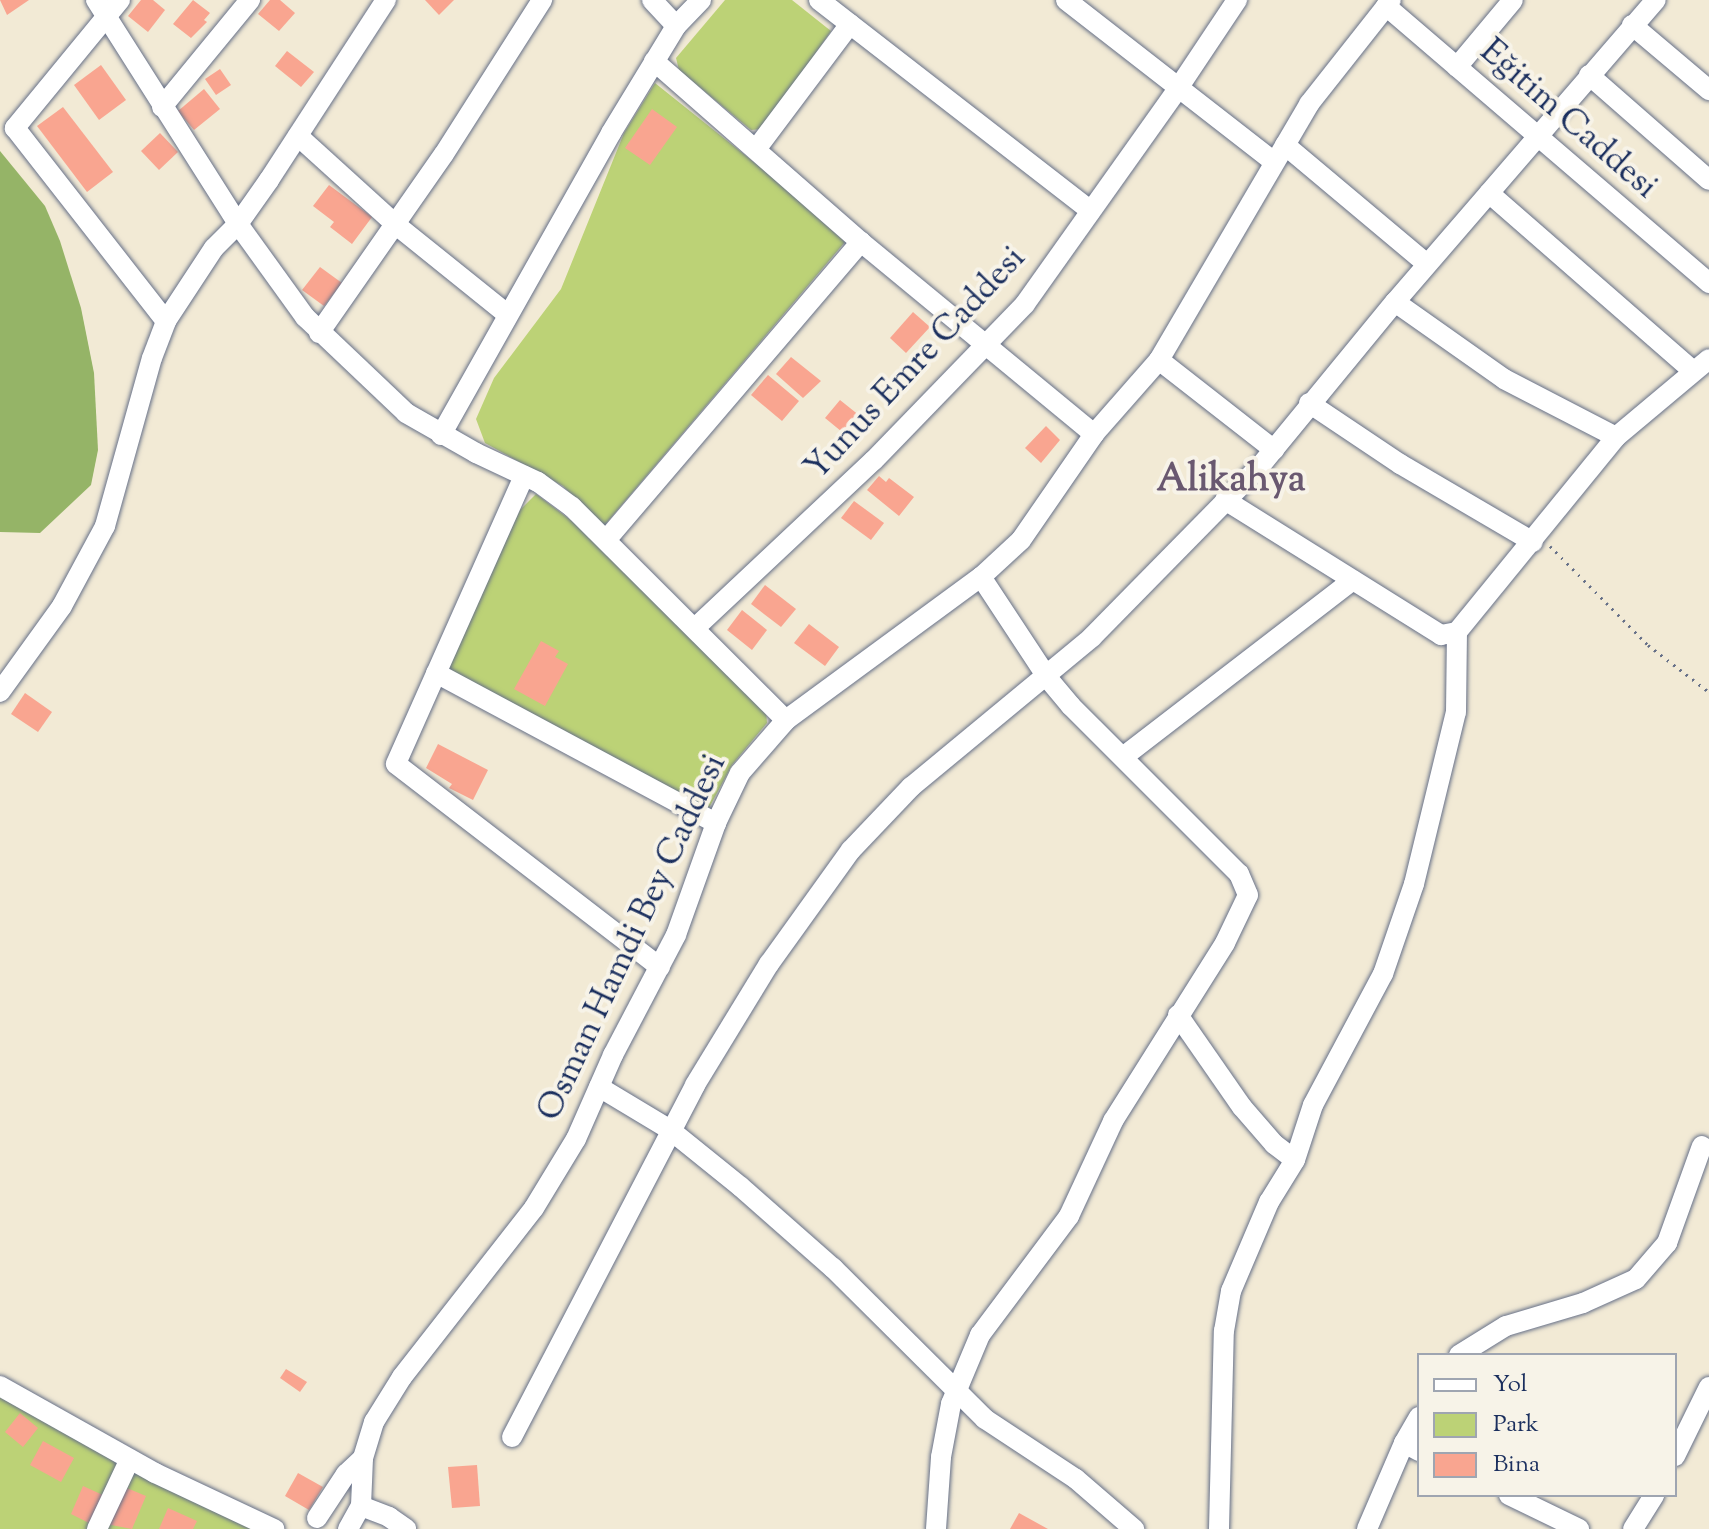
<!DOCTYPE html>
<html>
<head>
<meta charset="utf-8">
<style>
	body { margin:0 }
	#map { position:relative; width:1709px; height:1529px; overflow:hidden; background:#f2ead5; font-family:"Sorts Mill Goudy",serif }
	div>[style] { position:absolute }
	.green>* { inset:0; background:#bcd276 }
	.forest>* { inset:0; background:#95b467 }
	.building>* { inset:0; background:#f9a590 }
	.path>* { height:3px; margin-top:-1.5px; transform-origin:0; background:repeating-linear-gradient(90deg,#667088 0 2px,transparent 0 8px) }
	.roads { filter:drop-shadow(0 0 2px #667088) drop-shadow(0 0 2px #667088) }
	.minor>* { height:20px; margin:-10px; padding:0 10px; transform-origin:10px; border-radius:10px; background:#fff }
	span { translate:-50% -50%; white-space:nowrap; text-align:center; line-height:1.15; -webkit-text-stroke:8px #f7f3e8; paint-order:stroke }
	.street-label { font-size:34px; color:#1b2f5e }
	.quarter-label { font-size:38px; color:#695870; font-weight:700 }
	.legend { position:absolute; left:1417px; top:1353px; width:260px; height:144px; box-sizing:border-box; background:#f7f3e8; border:2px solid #9fa5b1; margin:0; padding:10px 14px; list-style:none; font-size:24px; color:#1b2f5e }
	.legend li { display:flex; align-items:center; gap:16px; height:40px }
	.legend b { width:40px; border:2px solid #9fa5b1 }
</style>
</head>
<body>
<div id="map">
	<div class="green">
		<i style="clip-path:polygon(725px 0,792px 0,831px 31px,763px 129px,751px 130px,679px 70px,676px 58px)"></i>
		<i style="clip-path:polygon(655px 83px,770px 175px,845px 242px,603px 527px,563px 486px,485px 443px,476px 419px,494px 378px,561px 289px,624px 133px)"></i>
		<i style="clip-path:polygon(536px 494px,585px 531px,766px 711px,767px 723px,732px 765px,709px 808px,447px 669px,520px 510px)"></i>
		<i style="clip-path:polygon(0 1396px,259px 1529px,0 1529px)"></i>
	</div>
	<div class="forest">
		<i style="clip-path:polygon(0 151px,45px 206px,60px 241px,81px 308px,94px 373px,98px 450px,91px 485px,40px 533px,0 532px)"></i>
	</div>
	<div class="building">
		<i style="clip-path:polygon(0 0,29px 0,7px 15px)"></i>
		<i style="clip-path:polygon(141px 0,153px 0,165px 10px,148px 32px,128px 16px)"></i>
		<i style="clip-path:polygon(193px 0,210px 13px,204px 20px,207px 22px,191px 38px,173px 24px)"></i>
		<i style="clip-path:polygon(270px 0,280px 0,295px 13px,279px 31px,258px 14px)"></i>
		<i style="clip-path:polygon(425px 0,454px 0,439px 15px)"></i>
		<i style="clip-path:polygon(287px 51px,314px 72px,301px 87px,275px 66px)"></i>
		<i style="clip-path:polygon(101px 65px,126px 100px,99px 120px,74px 85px)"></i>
		<i style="clip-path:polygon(220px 69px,231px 85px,216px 95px,205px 79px)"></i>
		<i style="clip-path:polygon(204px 89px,220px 109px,194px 130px,178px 111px)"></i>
		<i style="clip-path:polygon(63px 107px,113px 172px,87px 192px,37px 126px)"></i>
		<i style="clip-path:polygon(652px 109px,677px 127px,650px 165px,625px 148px)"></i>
		<i style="clip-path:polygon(160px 133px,178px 152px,159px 170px,141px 151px)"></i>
		<i style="clip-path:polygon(329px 185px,372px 217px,352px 244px,330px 227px,334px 222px,313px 206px)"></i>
		<i style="clip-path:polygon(320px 267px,342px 283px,324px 306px,302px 290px)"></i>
		<i style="clip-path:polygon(913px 312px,930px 327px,906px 353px,890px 338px)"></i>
		<i style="clip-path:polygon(791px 357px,821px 381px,803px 398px,776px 374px)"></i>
		<i style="clip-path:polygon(768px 375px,799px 401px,782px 421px,751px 395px)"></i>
		<i style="clip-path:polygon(840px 400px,870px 424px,859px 437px,852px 431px,847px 436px,825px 418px)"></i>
		<i style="clip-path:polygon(1046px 426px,1060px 440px,1041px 463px,1025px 448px)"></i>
		<i style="clip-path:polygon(879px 476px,886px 482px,889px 478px,914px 497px,899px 516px,867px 490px)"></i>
		<i style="clip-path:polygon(854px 501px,884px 523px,871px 540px,841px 518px)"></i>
		<i style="clip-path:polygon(765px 585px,796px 609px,781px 627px,751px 604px)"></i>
		<i style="clip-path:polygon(742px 610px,767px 630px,752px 650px,727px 630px)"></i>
		<i style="clip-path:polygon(809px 624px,839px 647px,825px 666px,794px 643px)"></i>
		<i style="clip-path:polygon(541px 641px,559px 651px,555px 657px,568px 664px,545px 706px,514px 689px)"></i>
		<i style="clip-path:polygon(25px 693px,52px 712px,38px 732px,11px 714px)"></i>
		<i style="clip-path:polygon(438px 744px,488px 770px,473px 800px,449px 788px,452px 784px,426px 768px)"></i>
		<i style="clip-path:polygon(286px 1369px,307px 1382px,300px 1392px,280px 1378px)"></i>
		<i style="clip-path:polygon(20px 1413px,38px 1428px,23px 1447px,5px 1432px)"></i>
		<i style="clip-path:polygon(43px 1441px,74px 1458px,61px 1482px,30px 1465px)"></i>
		<i style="clip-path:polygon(477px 1465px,480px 1506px,452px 1508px,448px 1467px)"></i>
		<i style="clip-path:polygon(298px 1473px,323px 1487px,309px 1510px,285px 1496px)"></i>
		<i style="clip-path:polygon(83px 1486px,105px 1496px,89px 1523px,71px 1514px)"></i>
		<i style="clip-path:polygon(122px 1486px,146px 1496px,132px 1529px,106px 1524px)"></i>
		<i style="clip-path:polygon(168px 1508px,197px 1521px,193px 1529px,159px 1529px)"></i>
		<i style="clip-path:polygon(1019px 1513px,1048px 1529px,1010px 1529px)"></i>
	</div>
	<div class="path">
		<i style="left:1550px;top:546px;width:139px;rotate:45.3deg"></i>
		<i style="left:1648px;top:645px;width:77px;rotate:37.6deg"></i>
	</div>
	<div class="roads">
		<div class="minor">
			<i style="left:96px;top:0;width:265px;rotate:57.6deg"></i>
			<i style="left:238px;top:224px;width:115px;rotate:54.2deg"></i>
			<i style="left:305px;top:317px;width:139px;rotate:43.5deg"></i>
			<i style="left:406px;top:413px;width:81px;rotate:29.7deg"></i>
			<i style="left:476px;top:453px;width:68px;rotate:25.1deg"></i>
			<i style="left:538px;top:482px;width:42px;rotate:36.3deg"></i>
			<i style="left:572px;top:507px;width:302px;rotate:44.9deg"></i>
			<i style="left:120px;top:0;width:166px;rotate:129.4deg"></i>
			<i style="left:15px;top:128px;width:245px;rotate:52deg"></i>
			<i style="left:652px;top:0;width:35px;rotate:47deg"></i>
			<i style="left:819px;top:0;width:344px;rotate:37.8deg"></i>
			<i style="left:1066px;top:0;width:264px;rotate:37.9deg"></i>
			<i style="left:1386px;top:6px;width:426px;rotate:40.6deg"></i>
			<i style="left:1632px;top:25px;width:101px;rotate:40.2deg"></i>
			<i style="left:654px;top:61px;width:275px;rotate:41.2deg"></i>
			<i style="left:861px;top:242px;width:302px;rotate:39.5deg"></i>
			<i style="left:1457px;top:67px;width:87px;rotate:-50.1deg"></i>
			<i style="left:1589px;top:75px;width:159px;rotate:41.2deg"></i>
			<i style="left:162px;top:107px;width:139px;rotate:-50.6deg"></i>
			<i style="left:298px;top:136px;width:131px;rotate:42.2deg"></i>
			<i style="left:395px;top:224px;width:145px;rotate:38.8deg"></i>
			<i style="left:1285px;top:145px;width:185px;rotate:40deg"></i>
			<i style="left:757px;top:148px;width:155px;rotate:-53.1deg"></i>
			<i style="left:1489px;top:193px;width:271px;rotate:41.1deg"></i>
			<i style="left:1395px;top:302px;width:399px;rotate:-49.2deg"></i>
			<i style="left:319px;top:333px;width:218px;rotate:-55.1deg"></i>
			<i style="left:444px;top:154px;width:183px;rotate:-57.5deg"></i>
			<i style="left:1159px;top:360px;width:146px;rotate:38deg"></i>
			<i style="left:1309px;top:403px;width:110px;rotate:33.8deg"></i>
			<i style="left:1400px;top:464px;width:154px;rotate:30.4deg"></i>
			<i style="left:441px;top:435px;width:347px;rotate:-60.6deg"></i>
			<i style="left:611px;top:133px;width:125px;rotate:-58.7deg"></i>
			<i style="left:676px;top:26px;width:36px;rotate:-46deg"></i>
			<i style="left:524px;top:476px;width:315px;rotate:114deg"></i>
			<i style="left:396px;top:764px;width:333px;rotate:37.6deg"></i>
			<i style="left:1225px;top:500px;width:255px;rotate:32deg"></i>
			<i style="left:1441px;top:635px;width:16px;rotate:-11deg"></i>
			<i style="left:1457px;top:632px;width:252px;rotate:-50.8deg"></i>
			<i style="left:1616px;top:437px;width:121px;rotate:-40deg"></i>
			<i style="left:607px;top:539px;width:391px;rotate:-49.5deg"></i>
			<i style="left:695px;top:628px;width:245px;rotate:-43.2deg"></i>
			<i style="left:874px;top:460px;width:217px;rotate:-45.9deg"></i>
			<i style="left:1025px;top:304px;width:266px;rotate:-54.6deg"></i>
			<i style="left:1179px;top:87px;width:105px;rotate:-56.3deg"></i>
			<i style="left:436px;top:673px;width:318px;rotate:28.2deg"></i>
			<i style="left:0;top:692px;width:106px;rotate:-54.2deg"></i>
			<i style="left:62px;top:606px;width:91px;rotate:-61.7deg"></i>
			<i style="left:105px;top:526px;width:174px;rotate:-74.4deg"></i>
			<i style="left:152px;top:358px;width:40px;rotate:-69deg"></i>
			<i style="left:166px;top:321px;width:87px;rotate:-56.7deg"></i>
			<i style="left:214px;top:248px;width:34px;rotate:-45deg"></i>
			<i style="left:238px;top:224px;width:54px;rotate:-54.8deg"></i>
			<i style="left:269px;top:180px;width:215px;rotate:-57deg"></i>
			<i style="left:1123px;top:757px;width:290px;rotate:-37.6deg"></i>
			<i style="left:1178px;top:1015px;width:112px;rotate:55.2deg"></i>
			<i style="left:1242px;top:1107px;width:49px;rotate:49.1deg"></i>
			<i style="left:1274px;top:1144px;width:26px;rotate:37deg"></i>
			<i style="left:599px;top:1087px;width:82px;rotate:31deg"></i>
			<i style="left:669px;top:1129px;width:92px;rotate:38.9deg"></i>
			<i style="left:741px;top:1187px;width:123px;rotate:41.4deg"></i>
			<i style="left:833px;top:1268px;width:214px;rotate:44.8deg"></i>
			<i style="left:985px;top:1419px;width:109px;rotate:33.4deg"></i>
			<i style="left:1076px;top:1479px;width:77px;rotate:40.8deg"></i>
			<i style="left:1459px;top:1355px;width:55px;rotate:-31.7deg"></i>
			<i style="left:1506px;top:1326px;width:80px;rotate:-16.6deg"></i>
			<i style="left:1583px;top:1303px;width:58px;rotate:-24.4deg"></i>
			<i style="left:1636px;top:1279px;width:48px;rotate:-49.3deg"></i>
			<i style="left:1667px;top:1243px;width:103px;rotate:-70.2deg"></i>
			<i style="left:0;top:1386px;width:178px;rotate:29.3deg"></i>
			<i style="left:155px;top:1473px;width:132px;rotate:25.2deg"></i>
			<i style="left:512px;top:1437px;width:397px;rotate:-62.5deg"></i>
			<i style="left:695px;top:1085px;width:142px;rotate:-58.6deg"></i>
			<i style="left:769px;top:964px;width:140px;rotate:-54.3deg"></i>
			<i style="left:851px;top:850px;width:87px;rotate:-46.4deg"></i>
			<i style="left:911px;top:787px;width:235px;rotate:-39.6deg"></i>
			<i style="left:1092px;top:637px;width:241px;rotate:-45.5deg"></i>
			<i style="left:1261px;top:465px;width:211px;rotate:-50.6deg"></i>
			<i style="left:1395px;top:302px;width:133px;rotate:35.2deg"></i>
			<i style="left:1504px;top:379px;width:126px;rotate:27.4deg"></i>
			<i style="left:1404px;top:1443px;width:30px;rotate:-60deg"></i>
			<i style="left:1675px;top:1456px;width:77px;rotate:-63.8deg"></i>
			<i style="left:1509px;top:1495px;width:78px;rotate:25.9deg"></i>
			<i style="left:361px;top:1506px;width:30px;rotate:21deg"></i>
			<i style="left:389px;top:1517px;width:21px;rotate:35deg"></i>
			<i style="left:317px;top:1518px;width:53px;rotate:-56.6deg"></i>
			<i style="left:346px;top:1474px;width:23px;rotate:-43deg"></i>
			<i style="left:97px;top:1529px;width:77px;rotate:-64.8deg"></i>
			<i style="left:348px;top:1529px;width:26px;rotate:-61deg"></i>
			<i style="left:361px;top:1506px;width:48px;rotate:-87.6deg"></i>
			<i style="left:363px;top:1458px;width:38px;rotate:-73deg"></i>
			<i style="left:374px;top:1422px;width:53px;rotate:-58.1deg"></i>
			<i style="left:402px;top:1377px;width:214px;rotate:-52deg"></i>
			<i style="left:534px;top:1208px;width:81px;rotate:-58.7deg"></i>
			<i style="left:576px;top:1139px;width:92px;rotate:-66.2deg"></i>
			<i style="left:613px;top:1055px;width:136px;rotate:-62.3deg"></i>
			<i style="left:676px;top:935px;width:119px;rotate:-70.3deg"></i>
			<i style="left:716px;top:823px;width:55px;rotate:-64.4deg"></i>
			<i style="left:740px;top:773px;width:70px;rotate:-49deg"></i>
			<i style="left:786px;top:720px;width:242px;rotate:-36.3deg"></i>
			<i style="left:981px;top:577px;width:54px;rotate:-42.8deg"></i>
			<i style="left:1021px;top:540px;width:129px;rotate:-55.4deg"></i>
			<i style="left:1094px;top:434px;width:98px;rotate:-48.7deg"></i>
			<i style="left:1159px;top:360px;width:297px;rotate:-59.6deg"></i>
			<i style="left:1309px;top:104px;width:132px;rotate:-51.7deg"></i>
			<i style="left:936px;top:1529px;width:72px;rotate:-86deg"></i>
			<i style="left:941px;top:1457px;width:54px;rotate:-79.3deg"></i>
			<i style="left:951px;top:1404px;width:75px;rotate:-67.2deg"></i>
			<i style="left:980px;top:1335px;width:149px;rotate:-53.2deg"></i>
			<i style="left:1069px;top:1216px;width:105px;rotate:-65.1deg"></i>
			<i style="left:1113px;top:1121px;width:210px;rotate:-57.8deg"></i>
			<i style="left:1225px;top:943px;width:53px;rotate:-64.4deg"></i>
			<i style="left:1248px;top:895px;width:23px;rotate:-113deg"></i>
			<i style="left:1239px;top:874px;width:238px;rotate:-135deg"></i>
			<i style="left:1071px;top:706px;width:38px;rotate:-130deg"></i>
			<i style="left:1047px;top:677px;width:120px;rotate:-123.4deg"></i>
			<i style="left:1219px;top:1529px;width:198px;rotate:-88.6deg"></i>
			<i style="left:1224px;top:1331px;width:41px;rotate:-80.1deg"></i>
			<i style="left:1231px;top:1291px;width:97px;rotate:-66.9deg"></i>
			<i style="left:1269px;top:1202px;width:49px;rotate:-58.2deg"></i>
			<i style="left:1295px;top:1160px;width:58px;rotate:-71.9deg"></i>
			<i style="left:1313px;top:1105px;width:149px;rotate:-61.9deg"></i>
			<i style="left:1383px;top:974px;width:95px;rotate:-71deg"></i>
			<i style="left:1414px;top:884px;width:177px;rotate:-76.3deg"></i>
			<i style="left:1456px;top:712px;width:80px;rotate:-89.3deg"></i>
			<i style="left:1367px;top:1529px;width:94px;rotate:-66.7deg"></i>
			<i style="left:1404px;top:1443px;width:17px;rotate:28deg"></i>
			<i style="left:1633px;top:1529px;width:40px;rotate:-58deg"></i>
		</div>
	</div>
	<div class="street-label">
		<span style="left:1568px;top:120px;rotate:41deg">Eğitim Caddesi</span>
		<span style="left:916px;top:364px;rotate:-47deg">Yunus Emre Caddesi</span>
		<span style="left:633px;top:938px;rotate:-65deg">Osman Hamdi Bey Caddesi</span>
	</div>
	<div class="quarter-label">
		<span style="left:1231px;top:482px">Alikahya</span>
	</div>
	<ul class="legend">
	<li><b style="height:10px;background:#fff"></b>Yol</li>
	<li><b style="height:22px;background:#bcd276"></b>Park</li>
	<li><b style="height:22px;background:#f9a590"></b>Bina</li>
	</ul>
</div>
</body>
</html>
